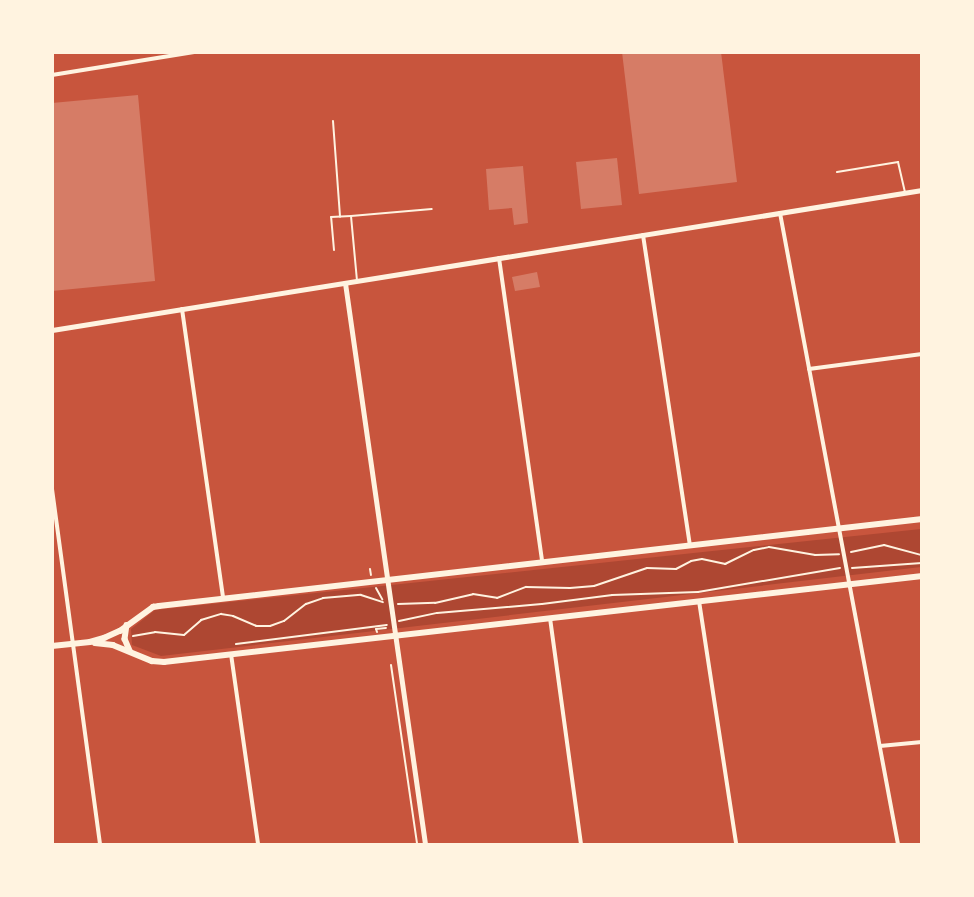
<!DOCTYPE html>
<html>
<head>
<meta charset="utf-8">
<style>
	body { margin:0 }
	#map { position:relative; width:974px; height:897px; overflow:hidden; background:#c8553d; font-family:Literata,serif }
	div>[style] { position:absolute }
	.green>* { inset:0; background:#ae4732 }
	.building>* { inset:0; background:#d67c66 }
	.path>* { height:2px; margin:-1px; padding:0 1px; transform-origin:1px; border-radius:1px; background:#fff3e0 }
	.service>* { height:2px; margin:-1px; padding:0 1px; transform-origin:1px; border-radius:1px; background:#fff3e0 }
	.minor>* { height:4px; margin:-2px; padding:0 2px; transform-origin:2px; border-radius:2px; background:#fff3e0 }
	.tertiary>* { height:5px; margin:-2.5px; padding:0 2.5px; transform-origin:2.5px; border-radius:2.5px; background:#fff3e0 }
	.secondary>* { height:5.5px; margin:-2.75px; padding:0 2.75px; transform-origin:2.75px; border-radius:2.75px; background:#fff3e0 }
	span { translate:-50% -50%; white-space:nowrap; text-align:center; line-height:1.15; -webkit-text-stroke:4.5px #fff3e0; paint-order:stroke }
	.frame { position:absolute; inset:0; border:54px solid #fff3e0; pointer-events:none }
</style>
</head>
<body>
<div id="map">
	<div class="green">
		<i style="clip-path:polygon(921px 529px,921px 567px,161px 656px,132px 645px,131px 629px,155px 610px)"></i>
	</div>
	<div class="building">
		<i style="clip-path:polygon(622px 52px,721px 52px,737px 182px,639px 194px)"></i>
		<i style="clip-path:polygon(138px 95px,155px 281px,52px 291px,52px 103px)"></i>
		<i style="clip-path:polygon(617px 158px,622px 205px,581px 209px,576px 162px)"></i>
		<i style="clip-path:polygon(523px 166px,528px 223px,514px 225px,512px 208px,489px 210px,486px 169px)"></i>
		<i style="clip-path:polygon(537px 272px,540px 287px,515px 291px,512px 277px)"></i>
	</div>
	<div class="path">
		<i style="left:851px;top:552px;width:34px;rotate:-12deg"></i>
		<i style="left:884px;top:545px;width:39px;rotate:15deg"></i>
		<i style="left:852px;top:568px;width:70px;rotate:-4.1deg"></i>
		<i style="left:370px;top:569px;width:6px;rotate:81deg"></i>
		<i style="left:376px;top:588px;width:13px;rotate:61deg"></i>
		<i style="left:398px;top:604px;width:37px;rotate:-2deg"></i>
		<i style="left:435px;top:603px;width:39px;rotate:-13deg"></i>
		<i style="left:473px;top:594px;width:24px;rotate:9deg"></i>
		<i style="left:497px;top:598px;width:31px;rotate:-21deg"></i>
		<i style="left:526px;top:587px;width:44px;rotate:1.3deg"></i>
		<i style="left:570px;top:588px;width:24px;rotate:-5deg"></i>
		<i style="left:594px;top:586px;width:56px;rotate:-18.8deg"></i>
		<i style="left:647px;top:568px;width:29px;rotate:2deg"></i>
		<i style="left:676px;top:569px;width:17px;rotate:-28deg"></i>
		<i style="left:691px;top:561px;width:11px;rotate:-10deg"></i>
		<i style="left:702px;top:559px;width:24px;rotate:12deg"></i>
		<i style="left:725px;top:564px;width:32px;rotate:-26deg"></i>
		<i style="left:754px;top:550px;width:15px;rotate:-11deg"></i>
		<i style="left:769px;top:547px;width:47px;rotate:9.9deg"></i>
		<i style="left:815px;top:555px;width:24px;rotate:-2deg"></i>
		<i style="left:399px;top:621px;width:39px;rotate:-12deg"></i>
		<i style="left:437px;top:613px;width:105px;rotate:-4.9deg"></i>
		<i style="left:542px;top:604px;width:71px;rotate:-7.3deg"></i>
		<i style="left:612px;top:595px;width:86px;rotate:-2deg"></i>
		<i style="left:698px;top:592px;width:144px;rotate:-9.6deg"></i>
		<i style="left:377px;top:632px;width:3px;rotate:-108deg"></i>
		<i style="left:376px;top:629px;width:10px;rotate:-6deg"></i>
		<i style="left:133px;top:636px;width:22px;rotate:-10deg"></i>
		<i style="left:155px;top:632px;width:29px;rotate:6deg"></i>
		<i style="left:184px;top:635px;width:23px;rotate:-41deg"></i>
		<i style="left:201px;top:620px;width:21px;rotate:-17deg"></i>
		<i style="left:221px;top:614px;width:12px;rotate:9deg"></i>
		<i style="left:233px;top:616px;width:25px;rotate:23deg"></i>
		<i style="left:256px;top:626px;width:14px"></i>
		<i style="left:270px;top:626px;width:15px;rotate:-20deg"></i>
		<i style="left:284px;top:621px;width:28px;rotate:-38deg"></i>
		<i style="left:306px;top:604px;width:18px;rotate:-19deg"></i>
		<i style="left:323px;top:598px;width:38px;rotate:-5deg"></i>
		<i style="left:361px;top:595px;width:23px;rotate:18deg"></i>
		<i style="left:236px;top:644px;width:152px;rotate:-7.2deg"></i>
		<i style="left:391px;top:665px;width:181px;rotate:81.7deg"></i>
	</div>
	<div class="service">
		<i style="left:333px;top:121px;width:96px;rotate:85.8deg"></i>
		<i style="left:837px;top:172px;width:62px;rotate:-9.3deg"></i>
		<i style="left:898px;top:162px;width:31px;rotate:77deg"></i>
		<i style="left:351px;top:216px;width:81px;rotate:-4.9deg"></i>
		<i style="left:334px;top:250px;width:33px;rotate:-95deg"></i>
		<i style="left:331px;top:217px;width:20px;rotate:-3deg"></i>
		<i style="left:351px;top:216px;width:65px;rotate:84.7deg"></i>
	</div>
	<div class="minor">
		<i style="left:52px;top:75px;width:144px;rotate:-9.2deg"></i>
		<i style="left:780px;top:213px;width:642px;rotate:79.41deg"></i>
		<i style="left:643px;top:235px;width:314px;rotate:81.4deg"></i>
		<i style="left:499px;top:258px;width:307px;rotate:81.9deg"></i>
		<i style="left:182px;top:309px;width:291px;rotate:81.9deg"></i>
		<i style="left:809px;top:369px;width:114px;rotate:-7.6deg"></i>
		<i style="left:52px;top:489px;width:358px;rotate:82.3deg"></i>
		<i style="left:699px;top:601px;width:246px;rotate:81.3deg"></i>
		<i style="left:550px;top:618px;width:228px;rotate:82.2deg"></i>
		<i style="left:231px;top:654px;width:192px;rotate:81.9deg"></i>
		<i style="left:880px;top:746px;width:42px;rotate:-5.4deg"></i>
	</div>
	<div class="tertiary">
		<i style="left:345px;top:283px;width:567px;rotate:81.88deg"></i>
		<i style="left:52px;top:330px;width:881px;rotate:-9.14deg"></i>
	</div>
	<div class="secondary">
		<i style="left:127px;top:625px;width:14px;rotate:98deg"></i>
		<i style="left:125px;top:639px;width:13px;rotate:67deg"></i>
		<i style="left:95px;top:643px;width:18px;rotate:6deg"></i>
		<i style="left:113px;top:645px;width:42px;rotate:22.3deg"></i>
		<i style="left:152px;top:661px;width:12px;rotate:5deg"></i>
		<i style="left:164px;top:662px;width:763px;rotate:-6.47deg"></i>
		<i style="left:52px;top:646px;width:38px;rotate:-6deg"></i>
		<i style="left:90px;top:642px;width:15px;rotate:-16deg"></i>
		<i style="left:104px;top:638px;width:17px;rotate:-24deg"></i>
		<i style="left:120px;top:631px;width:41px;rotate:-36deg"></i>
		<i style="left:153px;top:607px;width:6px;rotate:-9deg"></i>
		<i style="left:159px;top:606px;width:768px;rotate:-6.5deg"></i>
	</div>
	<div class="frame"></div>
</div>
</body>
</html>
